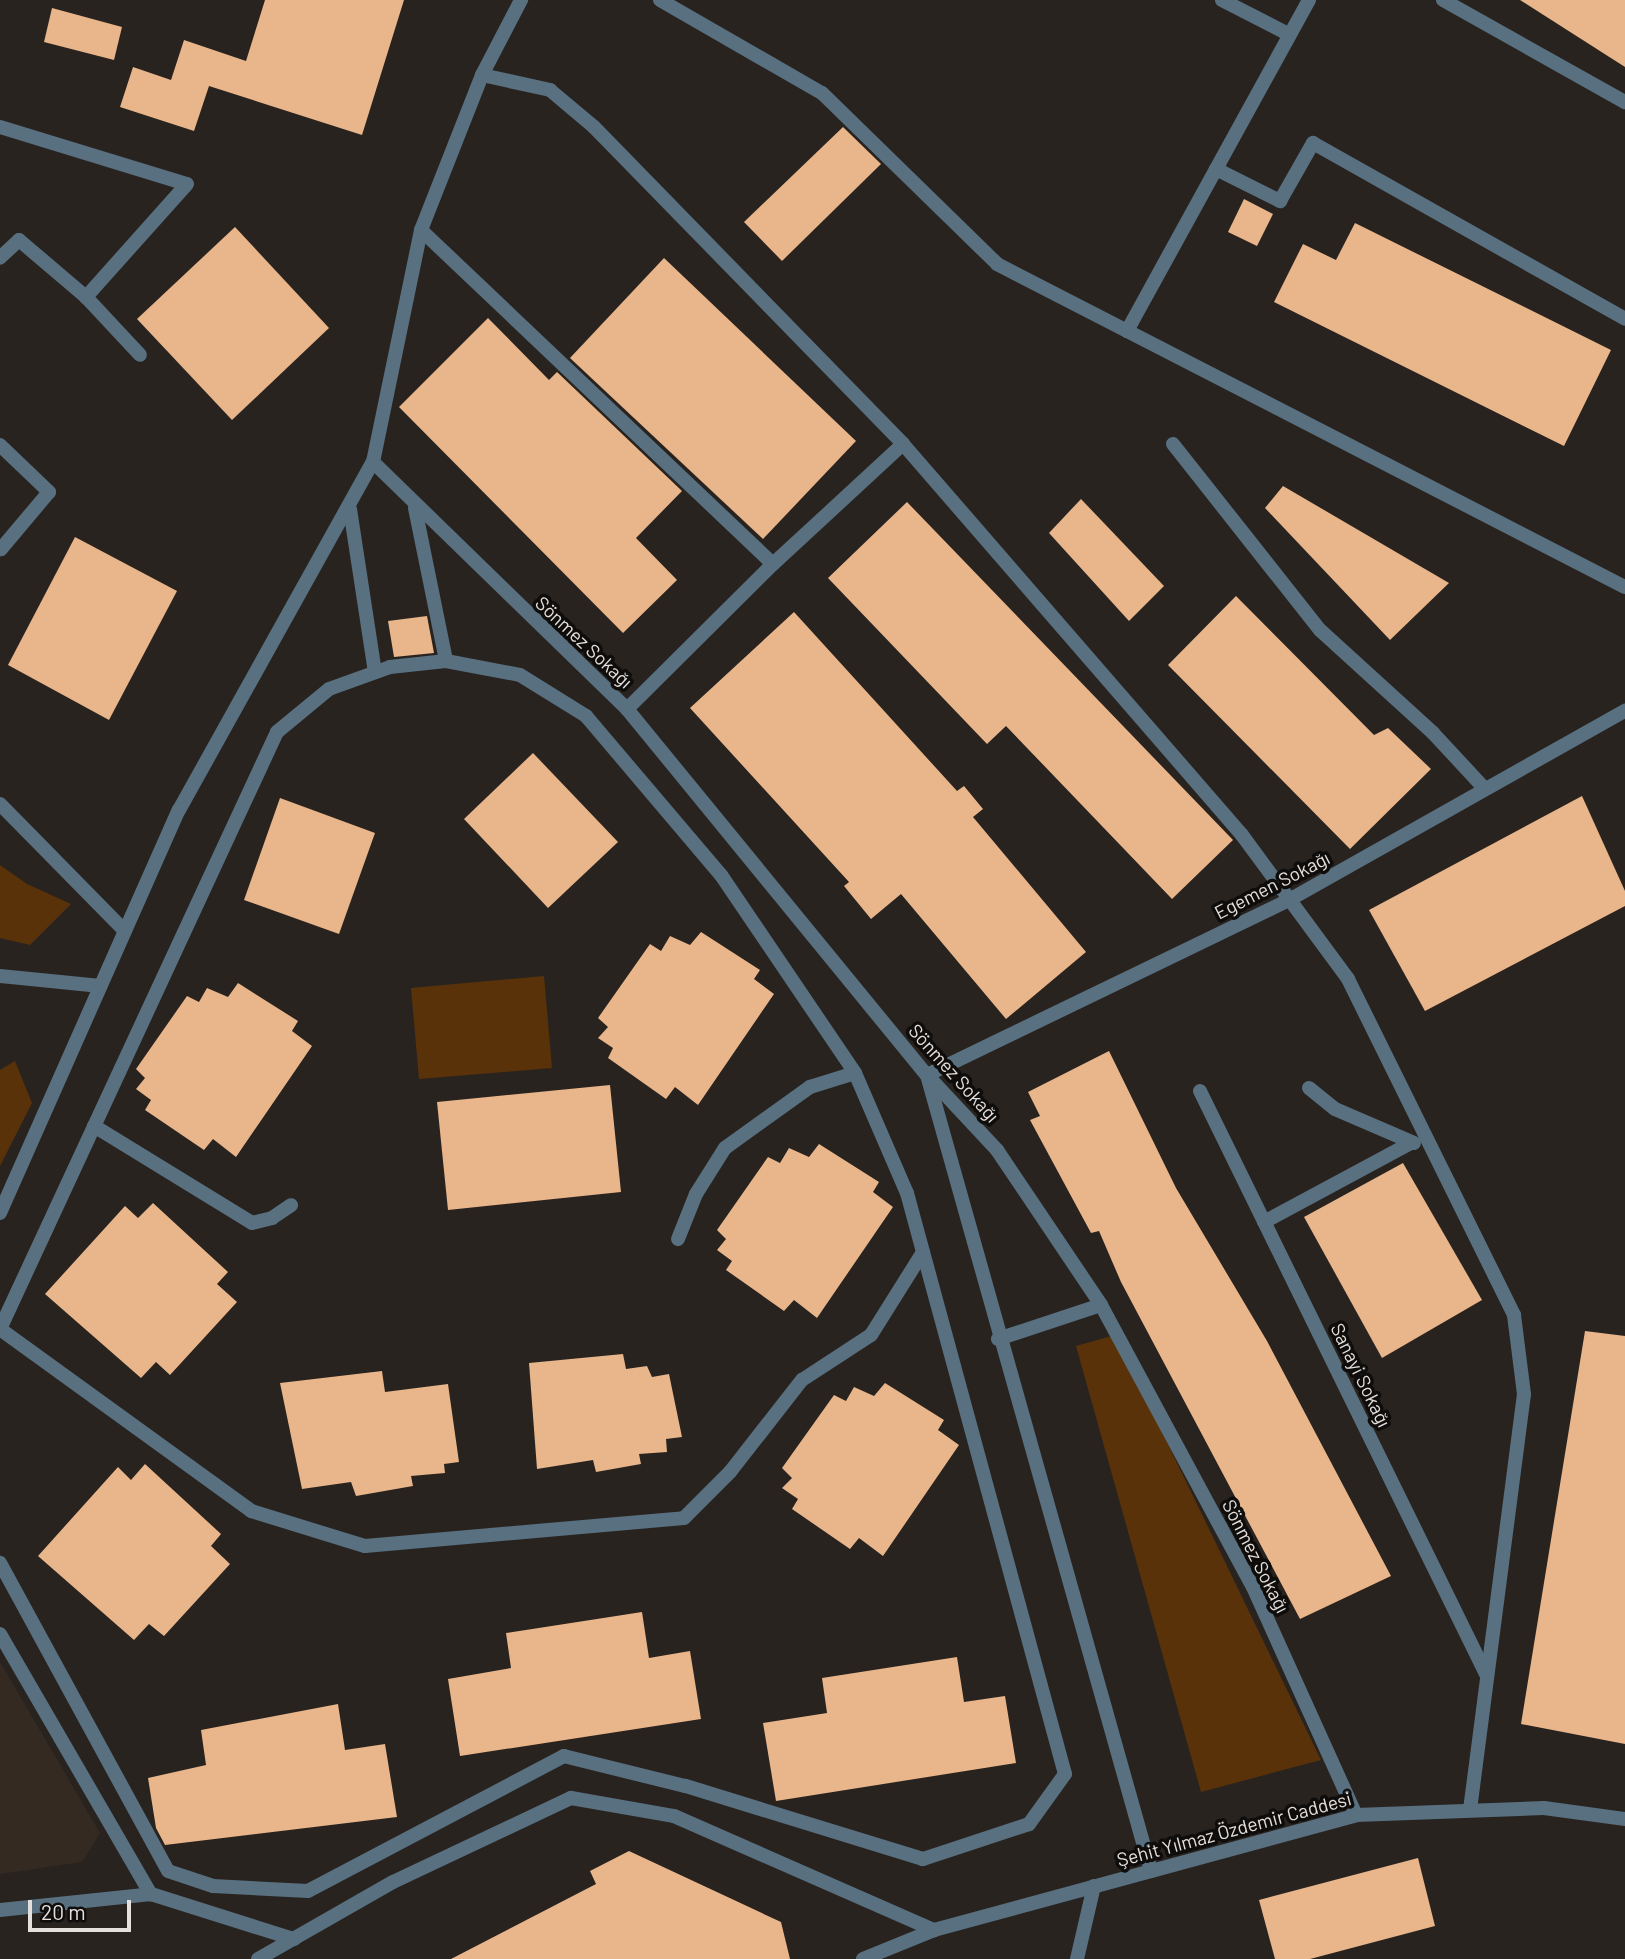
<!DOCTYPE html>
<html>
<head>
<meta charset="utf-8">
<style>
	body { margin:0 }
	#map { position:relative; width:1625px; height:1959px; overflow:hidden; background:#28231f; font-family:Barlow,sans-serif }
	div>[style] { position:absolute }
	.built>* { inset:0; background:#342a22 }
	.green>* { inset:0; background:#59320a }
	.building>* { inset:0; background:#e9b58a }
	.lane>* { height:14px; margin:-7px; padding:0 7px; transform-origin:7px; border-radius:7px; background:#587080 }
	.street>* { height:14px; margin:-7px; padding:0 7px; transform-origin:7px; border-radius:7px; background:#587080 }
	span { translate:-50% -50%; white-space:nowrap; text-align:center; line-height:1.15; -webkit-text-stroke:7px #0f0d0b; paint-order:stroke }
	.street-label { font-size:19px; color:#e4e0de }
	.scale { position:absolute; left:28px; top:1900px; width:103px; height:32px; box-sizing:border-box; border:4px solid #e4e0de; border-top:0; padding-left:9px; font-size:21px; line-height:24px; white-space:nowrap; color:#e4e0de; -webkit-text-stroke:5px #0f0d0b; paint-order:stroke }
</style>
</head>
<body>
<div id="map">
	<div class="built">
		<i style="clip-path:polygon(0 1662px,100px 1833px,82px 1862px,0 1874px)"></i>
	</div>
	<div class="green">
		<i style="clip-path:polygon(0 865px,27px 884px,71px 904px,30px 945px,0 938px)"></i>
		<i style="clip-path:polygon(544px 976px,552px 1068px,419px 1079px,411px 988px)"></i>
		<i style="clip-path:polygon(15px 1061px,32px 1103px,0 1166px,0 1070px)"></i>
		<i style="clip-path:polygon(1115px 1335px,1321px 1760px,1201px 1792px,1076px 1346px)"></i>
	</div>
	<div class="building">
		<i style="clip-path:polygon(265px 0,404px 0,362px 135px,209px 86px,194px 131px,120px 107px,133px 67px,171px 80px,184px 40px,246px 61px)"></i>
		<i style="clip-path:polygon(1520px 0,1625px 0,1625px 67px)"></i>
		<i style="clip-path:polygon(52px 8px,122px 27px,114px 60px,44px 42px)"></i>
		<i style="clip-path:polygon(843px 127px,881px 164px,782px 261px,744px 222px)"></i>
		<i style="clip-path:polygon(1244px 199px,1273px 214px,1257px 246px,1228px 232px)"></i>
		<i style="clip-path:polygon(1355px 223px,1611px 350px,1564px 446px,1274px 302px,1303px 244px,1336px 260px)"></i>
		<i style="clip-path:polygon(235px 227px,329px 328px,232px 420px,137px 319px)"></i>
		<i style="clip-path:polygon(664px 258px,856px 441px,763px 539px,570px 358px)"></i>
		<i style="clip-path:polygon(488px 318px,549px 380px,557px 372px,682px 491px,636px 538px,677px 580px,623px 633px,399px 407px)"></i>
		<i style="clip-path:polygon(1283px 486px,1449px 583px,1390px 640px,1265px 508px)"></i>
		<i style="clip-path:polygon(1081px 499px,1164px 586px,1129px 621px,1049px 533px)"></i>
		<i style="clip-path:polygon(907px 502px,1233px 840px,1172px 899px,1006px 726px,987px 744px,828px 578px)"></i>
		<i style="clip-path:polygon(75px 537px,177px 591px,109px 720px,8px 665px)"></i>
		<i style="clip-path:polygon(1236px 596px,1374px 735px,1388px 728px,1431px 769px,1350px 849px,1168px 665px)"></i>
		<i style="clip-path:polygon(794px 612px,957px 791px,964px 786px,983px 809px,973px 817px,1086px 952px,1006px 1019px,901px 894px,871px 919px,844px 886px,849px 882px,690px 708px)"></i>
		<i style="clip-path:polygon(427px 616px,434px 653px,394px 657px,388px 621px)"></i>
		<i style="clip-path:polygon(533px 753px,618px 842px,548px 908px,464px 819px)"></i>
		<i style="clip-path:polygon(1582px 796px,1625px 891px,1625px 906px,1425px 1011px,1369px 910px)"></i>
		<i style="clip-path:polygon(280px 798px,375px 833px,339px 934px,244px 900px)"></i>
		<i style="clip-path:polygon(701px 932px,760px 970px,754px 979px,774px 994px,698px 1105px,675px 1087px,666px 1099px,608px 1058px,613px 1048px,598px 1038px,608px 1027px,598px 1018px,650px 944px,661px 951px,670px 936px,690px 945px)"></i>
		<i style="clip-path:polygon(238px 983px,298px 1021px,292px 1031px,312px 1046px,236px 1157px,213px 1139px,204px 1150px,145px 1110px,151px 1100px,136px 1089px,145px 1078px,136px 1069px,187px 996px,199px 1002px,207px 988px,228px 997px)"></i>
		<i style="clip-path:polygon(1109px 1051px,1176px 1188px,1267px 1341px,1391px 1576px,1300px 1619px,1121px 1282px,1099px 1231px,1091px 1233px,1030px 1120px,1040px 1116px,1028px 1092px)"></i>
		<i style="clip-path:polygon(610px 1085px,621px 1192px,448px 1210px,437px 1102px)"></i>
		<i style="clip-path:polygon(819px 1144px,879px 1182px,873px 1192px,893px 1207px,817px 1318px,794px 1300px,784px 1311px,726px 1270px,732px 1261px,717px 1250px,726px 1239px,717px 1230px,768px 1157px,780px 1163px,789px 1148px,809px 1157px)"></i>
		<i style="clip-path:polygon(1403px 1163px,1482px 1300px,1382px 1358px,1304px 1217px)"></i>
		<i style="clip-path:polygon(153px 1203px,228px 1272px,217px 1284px,237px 1302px,170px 1375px,156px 1362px,141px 1378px,45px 1294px,125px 1206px,138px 1218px)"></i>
		<i style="clip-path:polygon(1585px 1331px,1625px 1336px,1625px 1744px,1521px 1724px)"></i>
		<i style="clip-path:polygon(623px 1354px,626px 1369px,647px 1366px,652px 1377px,669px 1374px,682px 1437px,666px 1439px,667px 1452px,639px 1454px,641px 1464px,596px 1472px,593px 1460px,537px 1469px,529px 1363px)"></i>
		<i style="clip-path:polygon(382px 1371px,385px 1392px,448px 1384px,459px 1462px,444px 1464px,445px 1473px,411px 1476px,413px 1486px,356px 1496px,351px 1482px,302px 1489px,280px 1383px)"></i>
		<i style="clip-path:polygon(885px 1383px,944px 1420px,938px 1430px,959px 1445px,883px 1556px,859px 1538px,850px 1549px,792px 1509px,798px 1499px,782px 1488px,792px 1478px,782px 1468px,834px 1395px,846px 1401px,854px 1387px,874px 1396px)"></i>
		<i style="clip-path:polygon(145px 1464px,221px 1534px,211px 1546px,230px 1564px,164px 1636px,149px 1624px,134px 1640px,38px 1556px,118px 1467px,131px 1480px)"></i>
		<i style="clip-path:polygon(642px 1612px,649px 1658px,690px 1651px,701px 1719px,460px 1756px,448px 1679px,511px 1668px,506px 1633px)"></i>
		<i style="clip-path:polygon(957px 1657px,964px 1702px,1005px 1696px,1016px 1763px,776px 1801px,763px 1723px,827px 1713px,822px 1678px)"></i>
		<i style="clip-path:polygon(338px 1704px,345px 1750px,385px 1744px,397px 1817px,165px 1845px,156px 1828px,148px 1778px,206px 1765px,201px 1730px)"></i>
		<i style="clip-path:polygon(629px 1851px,781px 1922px,790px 1959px,451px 1959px,596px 1884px,590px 1871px)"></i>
		<i style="clip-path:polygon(1418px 1858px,1435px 1926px,1310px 1959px,1275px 1959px,1259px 1900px)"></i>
	</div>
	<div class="lane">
		<i style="left:1443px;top:0;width:209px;rotate:29.3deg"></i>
		<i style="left:0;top:127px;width:195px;rotate:17deg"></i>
		<i style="left:187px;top:184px;width:152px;rotate:131.8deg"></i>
		<i style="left:86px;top:297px;width:88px;rotate:-139.6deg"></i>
		<i style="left:19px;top:240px;width:26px;rotate:137deg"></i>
		<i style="left:1216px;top:169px;width:72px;rotate:26.6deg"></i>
		<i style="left:1280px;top:201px;width:67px;rotate:-60.4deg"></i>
		<i style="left:1313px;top:143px;width:358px;rotate:29.4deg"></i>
		<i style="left:86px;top:297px;width:79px;rotate:47deg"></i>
		<i style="left:1173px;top:444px;width:237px;rotate:51.7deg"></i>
		<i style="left:1320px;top:630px;width:153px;rotate:42.3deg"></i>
		<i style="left:1433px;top:733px;width:76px;rotate:47.1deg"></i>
		<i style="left:0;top:445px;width:68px;rotate:43.8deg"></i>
		<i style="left:49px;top:492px;width:75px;rotate:130.1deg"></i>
		<i style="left:415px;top:508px;width:156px;rotate:78.5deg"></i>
		<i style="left:350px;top:509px;width:165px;rotate:81.3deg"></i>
		<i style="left:0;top:804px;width:178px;rotate:45.5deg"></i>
		<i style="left:1309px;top:1088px;width:33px;rotate:39deg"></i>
		<i style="left:1335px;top:1109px;width:86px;rotate:23.3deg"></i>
		<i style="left:94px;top:1126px;width:185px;rotate:31.5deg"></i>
		<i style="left:252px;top:1223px;width:21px;rotate:-14deg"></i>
		<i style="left:272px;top:1218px;width:23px;rotate:-34deg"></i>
		<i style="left:1264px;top:1222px;width:167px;rotate:-28.3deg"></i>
		<i style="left:678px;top:1239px;width:48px;rotate:-68.2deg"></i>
		<i style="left:696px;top:1194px;width:54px;rotate:-57.8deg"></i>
		<i style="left:725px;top:1148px;width:105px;rotate:-35.7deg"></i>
		<i style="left:810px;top:1087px;width:47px;rotate:-17.3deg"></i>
		<i style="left:0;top:1329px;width:658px;rotate:-65.11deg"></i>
		<i style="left:277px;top:732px;width:67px;rotate:-39.6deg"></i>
		<i style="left:329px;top:689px;width:65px;rotate:-19.8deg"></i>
		<i style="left:390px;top:667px;width:56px;rotate:-6.1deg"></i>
		<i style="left:446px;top:661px;width:75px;rotate:10.7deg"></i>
		<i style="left:520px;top:675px;width:78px;rotate:31.8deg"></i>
		<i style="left:586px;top:716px;width:209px;rotate:49.7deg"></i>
		<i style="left:721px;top:875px;width:239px;rotate:55.9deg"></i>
		<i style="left:855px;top:1073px;width:131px;rotate:66.6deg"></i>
		<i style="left:907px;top:1193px;width:602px;rotate:74.79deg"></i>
		<i style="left:1065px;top:1774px;width:62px;rotate:125.8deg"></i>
		<i style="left:1029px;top:1824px;width:112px;rotate:161.7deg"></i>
		<i style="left:923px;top:1859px;width:249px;rotate:-162.9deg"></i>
		<i style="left:685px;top:1786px;width:125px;rotate:-166.1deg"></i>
		<i style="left:564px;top:1756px;width:289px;rotate:152.2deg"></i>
		<i style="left:308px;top:1891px;width:95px;rotate:-177deg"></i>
		<i style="left:213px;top:1886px;width:47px;rotate:-161.6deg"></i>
		<i style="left:168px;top:1871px;width:351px;rotate:-118.6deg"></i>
		<i style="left:0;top:1329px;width:310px;rotate:35.9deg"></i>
		<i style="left:251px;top:1511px;width:119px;rotate:17.1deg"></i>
		<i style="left:365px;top:1546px;width:320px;rotate:-5deg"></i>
		<i style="left:684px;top:1518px;width:65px;rotate:-45deg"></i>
		<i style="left:730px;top:1472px;width:117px;rotate:-52deg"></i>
		<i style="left:802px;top:1380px;width:82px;rotate:-33.1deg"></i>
		<i style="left:871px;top:1335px;width:98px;rotate:-57.9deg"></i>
		<i style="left:0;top:1910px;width:152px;rotate:-6deg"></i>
	</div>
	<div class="street">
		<i style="left:660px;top:0;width:187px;rotate:29.9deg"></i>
		<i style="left:822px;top:93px;width:245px;rotate:44.3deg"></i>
		<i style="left:997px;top:264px;width:706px;rotate:27.22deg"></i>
		<i style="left:1222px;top:0;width:76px;rotate:27.2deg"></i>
		<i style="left:482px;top:75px;width:70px;rotate:12.4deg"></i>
		<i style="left:550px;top:90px;width:57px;rotate:40.1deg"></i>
		<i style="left:594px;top:127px;width:443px;rotate:45.7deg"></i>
		<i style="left:903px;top:444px;width:517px;rotate:49.07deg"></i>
		<i style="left:1242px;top:835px;width:179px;rotate:53.6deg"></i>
		<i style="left:1348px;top:979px;width:375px;rotate:63.7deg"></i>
		<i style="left:1514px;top:1315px;width:80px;rotate:82.8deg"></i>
		<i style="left:1524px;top:1394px;width:419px;rotate:97.4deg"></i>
		<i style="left:421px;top:230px;width:485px;rotate:43.5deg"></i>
		<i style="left:1127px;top:331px;width:378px;rotate:-61.2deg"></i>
		<i style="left:373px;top:462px;width:354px;rotate:44.2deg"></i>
		<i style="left:627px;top:709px;width:473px;rotate:50.7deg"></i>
		<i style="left:927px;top:1075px;width:103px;rotate:47deg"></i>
		<i style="left:997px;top:1150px;width:187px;rotate:56.1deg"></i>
		<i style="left:1101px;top:1305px;width:320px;rotate:61.7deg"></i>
		<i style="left:1253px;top:1587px;width:250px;rotate:65.7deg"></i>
		<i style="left:627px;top:709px;width:206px;rotate:-44.8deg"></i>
		<i style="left:773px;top:564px;width:177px;rotate:-42.7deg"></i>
		<i style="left:0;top:976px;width:101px;rotate:5.7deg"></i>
		<i style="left:1200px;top:1091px;width:652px;rotate:63.87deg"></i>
		<i style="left:0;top:1213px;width:441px;rotate:-66.1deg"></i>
		<i style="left:179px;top:810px;width:398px;rotate:-60.9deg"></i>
		<i style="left:373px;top:462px;width:237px;rotate:-78.3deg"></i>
		<i style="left:421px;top:230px;width:167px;rotate:-68.5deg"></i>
		<i style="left:482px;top:75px;width:85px;rotate:-62.5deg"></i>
		<i style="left:998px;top:1339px;width:108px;rotate:-18.3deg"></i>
		<i style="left:0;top:1634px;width:301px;rotate:59.9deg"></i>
		<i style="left:151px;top:1894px;width:150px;rotate:17.5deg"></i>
		<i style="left:1151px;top:1871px;width:827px;rotate:-105.72deg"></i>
		<i style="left:927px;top:1075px;width:402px;rotate:-25.8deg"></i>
		<i style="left:1289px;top:900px;width:386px;rotate:-29.4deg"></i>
		<i style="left:258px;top:1959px;width:155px;rotate:-29.7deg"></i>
		<i style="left:393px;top:1882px;width:197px;rotate:-25.3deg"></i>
		<i style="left:571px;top:1798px;width:105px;rotate:9.9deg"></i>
		<i style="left:674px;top:1816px;width:284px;rotate:23.7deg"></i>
		<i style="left:863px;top:1959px;width:77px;rotate:-22.2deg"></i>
		<i style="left:934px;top:1930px;width:437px;rotate:-15.2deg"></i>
		<i style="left:1356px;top:1815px;width:188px;rotate:-2.1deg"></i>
		<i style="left:1544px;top:1808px;width:82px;rotate:7.7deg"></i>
		<i style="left:1077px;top:1959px;width:75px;rotate:-76.9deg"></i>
	</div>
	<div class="street-label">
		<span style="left:584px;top:642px;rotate:43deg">Sönmez Sokağı</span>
		<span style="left:1272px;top:885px;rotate:-27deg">Egemen Sokağı</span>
		<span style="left:954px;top:1073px;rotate:48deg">Sönmez Sokağı</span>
		<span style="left:1361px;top:1375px;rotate:64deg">Sanayi Sokağı</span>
		<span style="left:1256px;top:1556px;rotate:63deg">Sönmez Sokağı</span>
		<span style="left:1234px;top:1829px;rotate:-15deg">Şehit Yılmaz Özdemir Caddesi</span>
	</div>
	<div class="scale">20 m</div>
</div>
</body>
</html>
